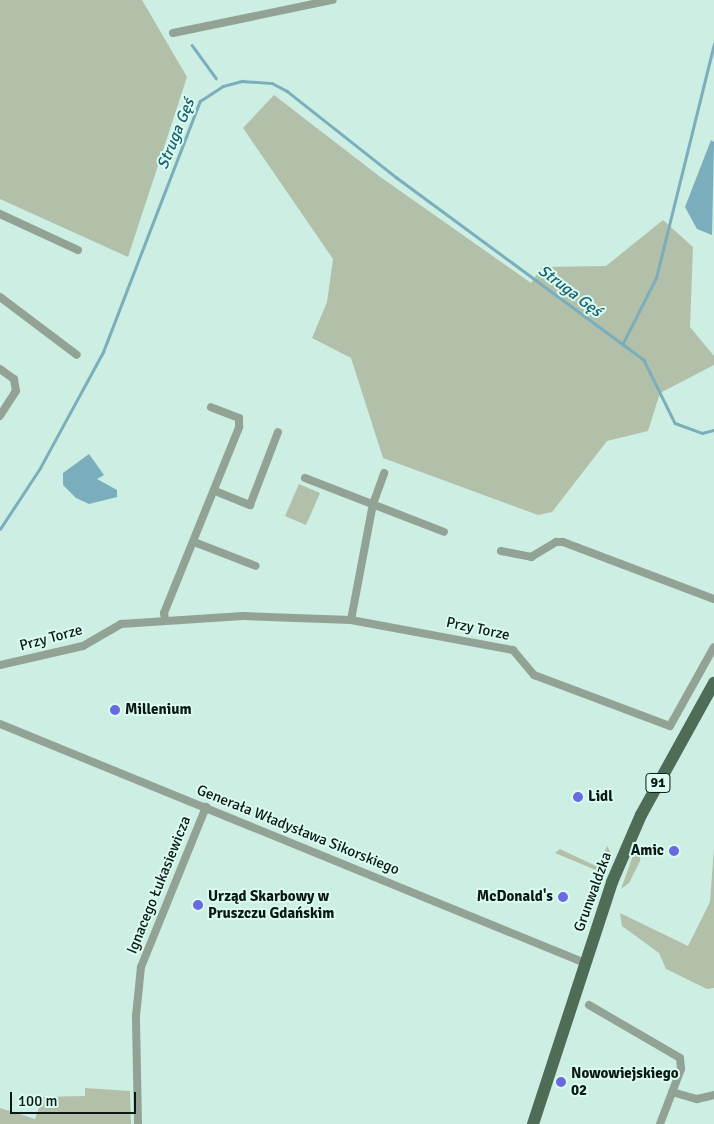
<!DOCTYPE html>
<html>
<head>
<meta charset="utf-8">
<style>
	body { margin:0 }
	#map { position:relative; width:714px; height:1124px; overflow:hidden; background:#cceee3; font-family:Signika,sans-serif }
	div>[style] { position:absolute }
	.green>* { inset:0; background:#b3c0a9 }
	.water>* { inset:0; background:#7aaebc }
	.stream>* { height:2.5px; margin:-1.25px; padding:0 1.25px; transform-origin:1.25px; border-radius:1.25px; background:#7aaebc }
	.minor>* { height:8px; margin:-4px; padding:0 4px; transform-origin:4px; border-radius:4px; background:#92a396 }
	.primary>* { height:12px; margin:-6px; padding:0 6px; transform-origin:6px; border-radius:6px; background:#4e6c56 }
	.dots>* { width:14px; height:14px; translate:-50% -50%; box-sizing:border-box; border:2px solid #d9fbf0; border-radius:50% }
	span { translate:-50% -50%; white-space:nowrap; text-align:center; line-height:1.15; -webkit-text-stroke:4px #d9fbf0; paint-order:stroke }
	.shield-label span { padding:1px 4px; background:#d9fbf0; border:1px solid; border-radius:4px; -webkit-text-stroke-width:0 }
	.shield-label { font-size:14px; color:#0c1815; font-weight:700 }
	.street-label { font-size:15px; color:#0c1815 }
	.poi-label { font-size:15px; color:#0c1815; font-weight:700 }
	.left { translate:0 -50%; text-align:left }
	.right { translate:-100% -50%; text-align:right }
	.water-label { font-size:16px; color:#1b6070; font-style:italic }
	.scale { position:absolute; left:10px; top:1092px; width:126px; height:22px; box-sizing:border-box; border:2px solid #0c1815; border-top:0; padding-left:6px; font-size:15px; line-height:18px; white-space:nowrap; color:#0c1815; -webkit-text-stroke:4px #d9fbf0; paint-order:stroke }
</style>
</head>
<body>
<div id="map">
	<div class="green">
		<i style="clip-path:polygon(0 0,142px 0,187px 77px,128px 257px,0 199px)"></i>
		<i style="clip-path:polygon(274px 95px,379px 176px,531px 283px,542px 267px,606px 266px,663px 220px,693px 247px,690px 327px,714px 356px,714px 365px,660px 393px,648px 431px,607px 441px,552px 512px,538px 515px,383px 458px,351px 358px,312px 338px,327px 302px,333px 259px,243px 128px)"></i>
		<i style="clip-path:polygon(299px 484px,320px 493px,306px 525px,285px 516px)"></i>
		<i style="clip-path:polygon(607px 846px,611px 853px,606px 868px,598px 871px,555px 853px,560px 849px,598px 867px)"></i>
		<i style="clip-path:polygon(636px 847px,641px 850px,640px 861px,629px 883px,621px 889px)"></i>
		<i style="clip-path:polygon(714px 848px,714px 988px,707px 989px,666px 969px,659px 953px,622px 926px,620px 913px,688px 946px,710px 902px)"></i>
		<i style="clip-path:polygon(85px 1088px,130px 1091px,131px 1124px,0 1124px,0 1108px,35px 1119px,43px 1097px,85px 1096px)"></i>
	</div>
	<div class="water">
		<i style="clip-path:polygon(711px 140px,714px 142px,712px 235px,697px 229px,685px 207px)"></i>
		<i style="clip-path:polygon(89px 454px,104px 475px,97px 479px,117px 490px,117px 497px,89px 504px,76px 498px,63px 485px,63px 473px)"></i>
	</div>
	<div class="stream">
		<i style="left:192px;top:45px;width:41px;rotate:54deg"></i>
		<i style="left:622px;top:345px;width:75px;rotate:-63.1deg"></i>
		<i style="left:656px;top:278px;width:241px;rotate:-76.1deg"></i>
		<i style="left:0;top:529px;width:73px;rotate:-56.7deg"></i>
		<i style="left:40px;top:468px;width:132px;rotate:-61.5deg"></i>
		<i style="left:103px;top:352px;width:269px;rotate:-68.9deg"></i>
		<i style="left:200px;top:101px;width:27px;rotate:-33deg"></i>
		<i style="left:223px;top:86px;width:20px;rotate:-15deg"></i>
		<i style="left:242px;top:81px;width:30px;rotate:4deg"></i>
		<i style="left:272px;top:83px;width:17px;rotate:28deg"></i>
		<i style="left:287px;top:91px;width:139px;rotate:38.3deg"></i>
		<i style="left:396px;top:177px;width:308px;rotate:36.4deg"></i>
		<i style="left:644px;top:360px;width:70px;rotate:63.8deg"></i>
		<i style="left:675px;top:423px;width:29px;rotate:20deg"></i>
		<i style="left:702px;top:433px;width:12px;rotate:-14deg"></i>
	</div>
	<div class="minor">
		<i style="left:173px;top:33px;width:163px;rotate:-11.7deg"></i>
		<i style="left:0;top:214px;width:86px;rotate:24.8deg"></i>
		<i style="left:0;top:297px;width:96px;rotate:37deg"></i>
		<i style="left:0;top:369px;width:17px;rotate:36deg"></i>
		<i style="left:14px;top:379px;width:12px;rotate:81deg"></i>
		<i style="left:16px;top:391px;width:30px;rotate:123deg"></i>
		<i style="left:305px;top:478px;width:149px;rotate:21.2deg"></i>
		<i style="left:215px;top:491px;width:38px;rotate:22deg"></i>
		<i style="left:250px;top:505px;width:78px;rotate:-69deg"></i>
		<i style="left:194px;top:542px;width:66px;rotate:21.2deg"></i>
		<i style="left:501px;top:551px;width:31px;rotate:11deg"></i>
		<i style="left:531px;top:557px;width:29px;rotate:-31deg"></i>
		<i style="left:556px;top:542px;width:7px"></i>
		<i style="left:563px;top:542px;width:161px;rotate:20.7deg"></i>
		<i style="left:165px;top:619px;width:6px;rotate:-99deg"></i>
		<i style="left:164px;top:613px;width:201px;rotate:-68deg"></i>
		<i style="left:239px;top:427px;width:9px;rotate:-90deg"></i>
		<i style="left:239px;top:418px;width:30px;rotate:-159deg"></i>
		<i style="left:351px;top:620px;width:118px;rotate:-79.3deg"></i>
		<i style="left:373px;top:504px;width:33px;rotate:-70deg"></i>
		<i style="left:0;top:665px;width:85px;rotate:-12.9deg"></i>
		<i style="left:83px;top:646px;width:44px;rotate:-30.1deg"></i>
		<i style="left:121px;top:624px;width:122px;rotate:-3.8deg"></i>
		<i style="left:243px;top:616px;width:108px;rotate:2.1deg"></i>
		<i style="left:351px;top:620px;width:165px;rotate:10.5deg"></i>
		<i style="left:513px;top:650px;width:33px;rotate:50deg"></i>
		<i style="left:534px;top:675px;width:145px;rotate:20.6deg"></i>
		<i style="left:670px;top:726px;width:90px;rotate:-60.9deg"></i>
		<i style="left:0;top:724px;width:632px;rotate:22.22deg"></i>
		<i style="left:589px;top:1005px;width:105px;rotate:30.2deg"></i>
		<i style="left:680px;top:1058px;width:11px;rotate:85deg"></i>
		<i style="left:681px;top:1069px;width:59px;rotate:110.9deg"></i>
		<i style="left:672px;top:1092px;width:26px;rotate:16deg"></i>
		<i style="left:697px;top:1099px;width:17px;rotate:-13deg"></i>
		<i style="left:138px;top:1124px;width:108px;rotate:-91.1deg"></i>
		<i style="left:136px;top:1016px;width:49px;rotate:-84.2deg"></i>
		<i style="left:141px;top:967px;width:173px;rotate:-67.9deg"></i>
	</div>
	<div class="primary">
		<i style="left:533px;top:1124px;width:255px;rotate:-71.9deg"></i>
		<i style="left:612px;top:882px;width:73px;rotate:-66.6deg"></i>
		<i style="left:641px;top:815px;width:151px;rotate:-61.1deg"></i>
	</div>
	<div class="dots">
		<i style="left:115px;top:710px;background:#6969e2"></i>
		<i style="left:578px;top:797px;background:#6969e2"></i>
		<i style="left:674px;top:851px;background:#6969e2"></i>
		<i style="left:563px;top:897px;background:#6969e2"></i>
		<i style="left:198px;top:905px;background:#6969e2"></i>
		<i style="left:561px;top:1082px;background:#6969e2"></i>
	</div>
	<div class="shield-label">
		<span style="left:658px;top:783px">91</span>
	</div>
	<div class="street-label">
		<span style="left:478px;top:629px;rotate:12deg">Przy Torze</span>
		<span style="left:51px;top:638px;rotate:-15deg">Przy Torze</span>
		<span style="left:298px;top:830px;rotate:22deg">Generała Władysława Sikorskiego</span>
		<span style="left:159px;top:885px;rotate:-68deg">Ignacego Łukasiewicza</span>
		<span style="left:593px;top:892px;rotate:-70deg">Grunwaldzka</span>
	</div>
	<div class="poi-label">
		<span class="left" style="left:125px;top:710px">Millenium</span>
		<span class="left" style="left:588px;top:797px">Lidl</span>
		<span class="right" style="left:664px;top:851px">Amic</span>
		<span class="left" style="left:208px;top:905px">Urząd Skarbowy w<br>Pruszczu Gdańskim</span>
		<span class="right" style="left:553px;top:897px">McDonald's</span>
		<span class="left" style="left:571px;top:1082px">Nowowiejskiego<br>02</span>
	</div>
	<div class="water-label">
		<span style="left:176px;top:134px;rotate:-68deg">Struga Gęś</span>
		<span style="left:570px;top:291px;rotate:37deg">Struga Gęś</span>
	</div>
	<div class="scale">100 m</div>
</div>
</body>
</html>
